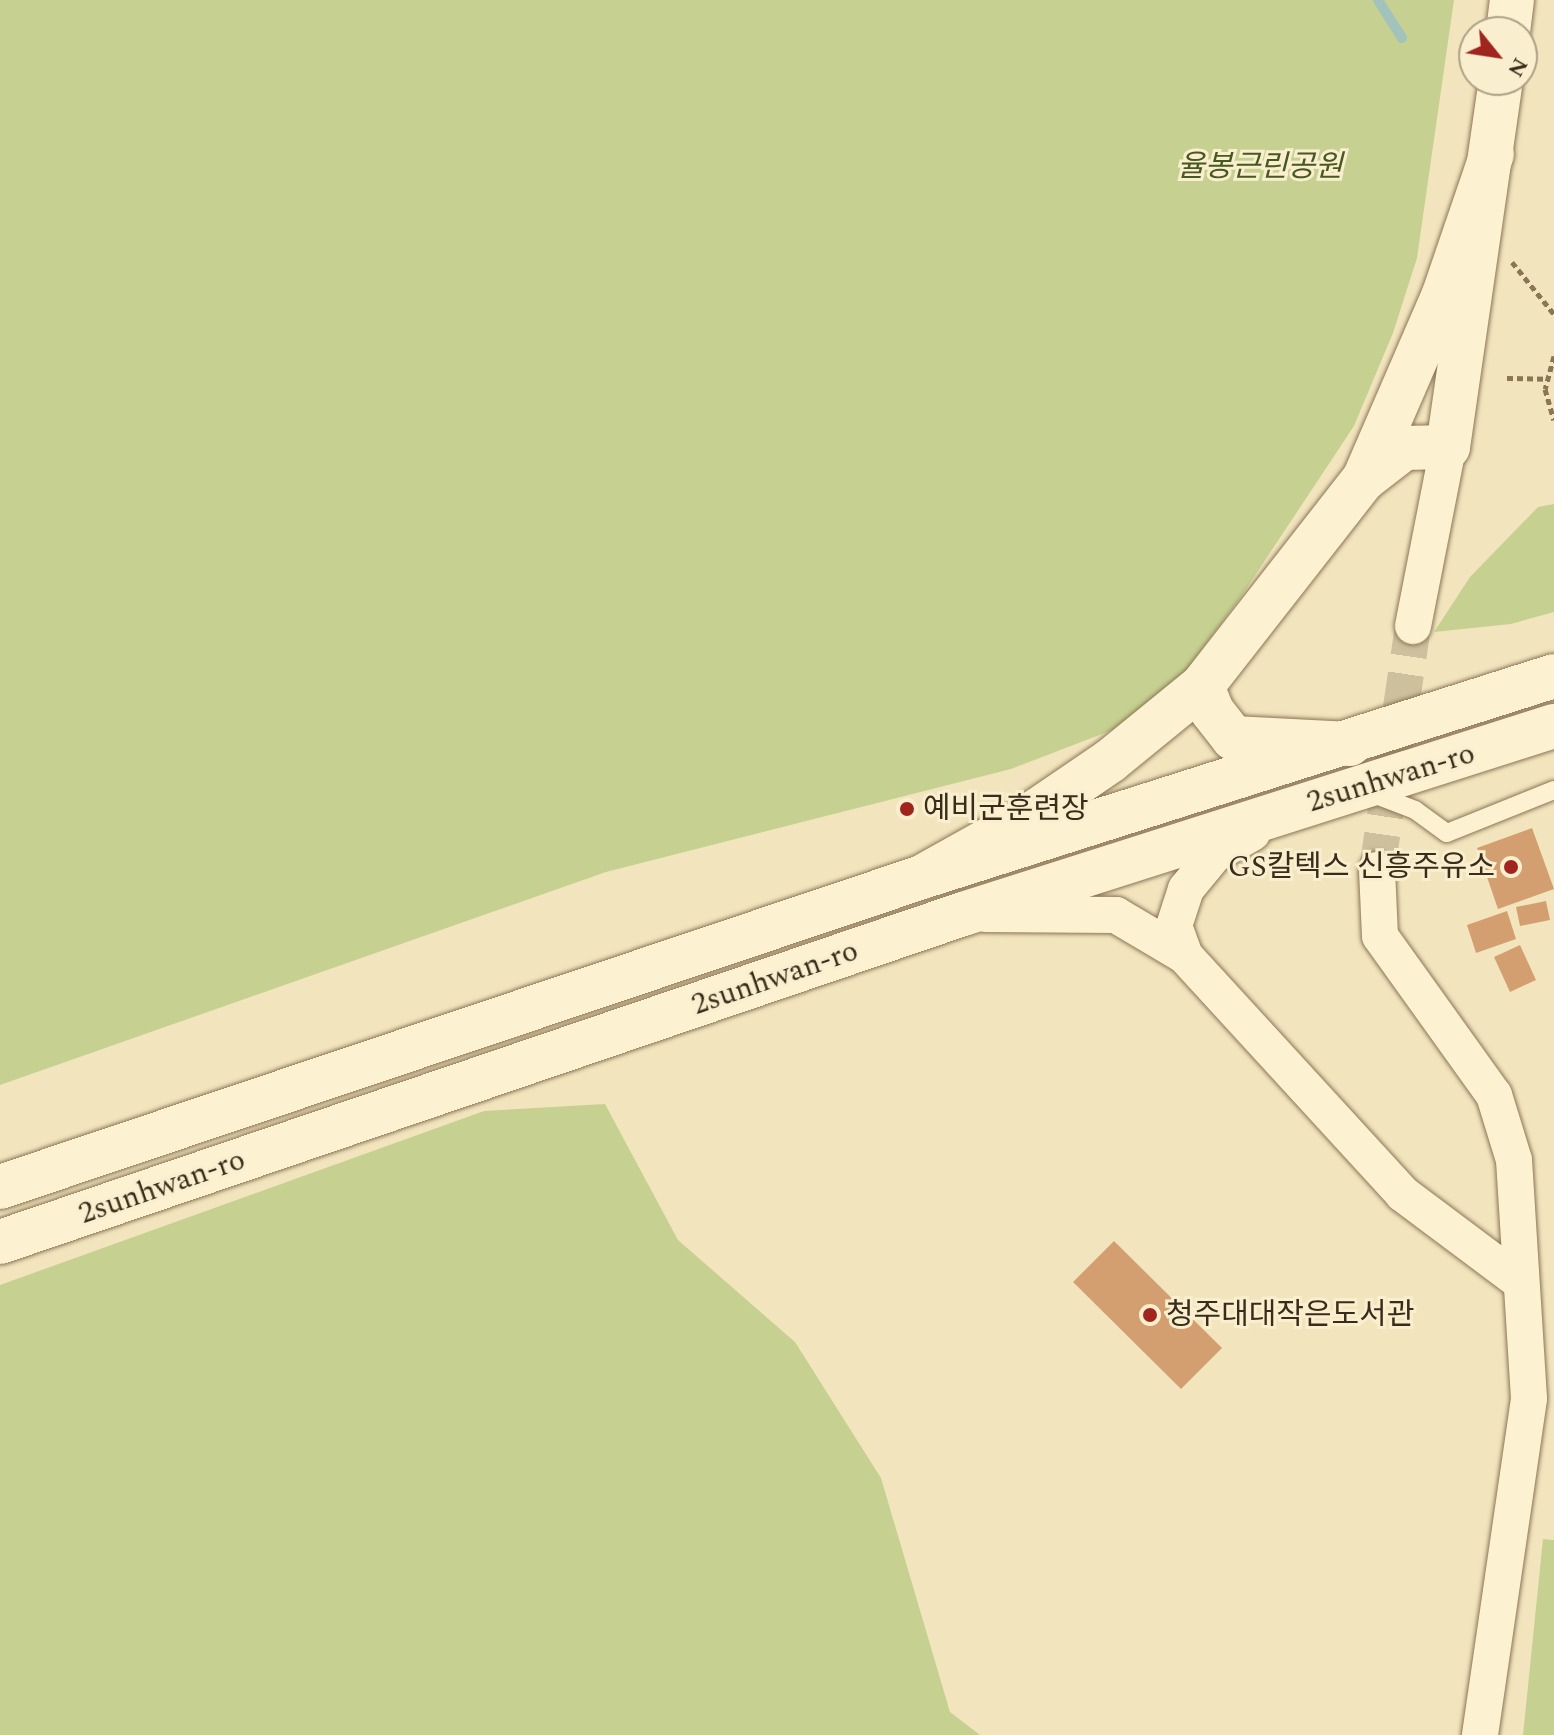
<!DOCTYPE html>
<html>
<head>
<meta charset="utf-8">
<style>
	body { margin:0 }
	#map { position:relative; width:1554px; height:1735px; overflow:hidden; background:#f2e5be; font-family:Spectral,"Noto Sans KR",serif }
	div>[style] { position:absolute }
	.green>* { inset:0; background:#c6d191 }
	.stream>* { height:10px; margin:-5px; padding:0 5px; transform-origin:5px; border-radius:5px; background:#a2c3bb }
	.building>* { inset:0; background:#d49f70 }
	.minor-tunnel>* { height:36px; margin-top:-18px; transform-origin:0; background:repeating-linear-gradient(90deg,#cdc09d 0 36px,transparent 0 54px) }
	.path>* { height:5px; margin-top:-2.5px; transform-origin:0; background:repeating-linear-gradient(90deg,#8c7555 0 6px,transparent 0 10px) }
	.roads { filter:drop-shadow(0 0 2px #8c7555) drop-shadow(0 0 2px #8c7555) }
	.service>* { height:18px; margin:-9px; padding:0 9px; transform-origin:9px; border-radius:9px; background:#fcf2d2 }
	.minor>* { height:36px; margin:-18px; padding:0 18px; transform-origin:18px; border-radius:18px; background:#fcf2d2 }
	.tertiary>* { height:44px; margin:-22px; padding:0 22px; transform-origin:22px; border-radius:22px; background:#fcf2d2 }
	.secondary>* { height:44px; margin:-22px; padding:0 22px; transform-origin:22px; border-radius:22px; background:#fcf2d2 }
	.dots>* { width:22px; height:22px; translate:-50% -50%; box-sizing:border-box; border:4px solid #f9efce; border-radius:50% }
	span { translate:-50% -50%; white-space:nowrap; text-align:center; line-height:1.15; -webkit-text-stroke:6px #f9efce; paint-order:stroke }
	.park-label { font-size:30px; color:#475920; font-style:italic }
	.street-label { font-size:30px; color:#3a2c1b }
	.poi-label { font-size:30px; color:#3a2c1b }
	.left { translate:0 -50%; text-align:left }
	.right { translate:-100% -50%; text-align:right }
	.north { position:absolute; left:1458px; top:16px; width:80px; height:80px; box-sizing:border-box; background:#f9efce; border:2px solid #ada186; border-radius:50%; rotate:120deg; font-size:22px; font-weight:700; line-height:32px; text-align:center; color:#3a2c1b }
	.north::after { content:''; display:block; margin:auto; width:28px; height:36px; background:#a1251f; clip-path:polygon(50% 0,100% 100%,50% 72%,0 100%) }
</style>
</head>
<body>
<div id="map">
	<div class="green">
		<i style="clip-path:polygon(0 0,1454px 0,1417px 258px,1393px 333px,1354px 426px,1240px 598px,1154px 714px,1011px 769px,606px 872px,0 1085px)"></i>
		<i style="clip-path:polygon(1554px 504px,1554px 612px,1511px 624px,1434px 632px,1470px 577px,1538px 507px)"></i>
		<i style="clip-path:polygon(605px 1104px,678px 1240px,795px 1342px,881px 1478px,950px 1712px,980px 1735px,0 1735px,0 1285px,484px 1111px)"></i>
		<i style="clip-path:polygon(1543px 1539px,1554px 1540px,1554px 1735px,1523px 1735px)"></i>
	</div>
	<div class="stream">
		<i style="left:1378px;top:0;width:45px;rotate:57.7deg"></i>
	</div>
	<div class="building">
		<i style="clip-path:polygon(1532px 828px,1554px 889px,1498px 909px,1477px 848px)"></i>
		<i style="clip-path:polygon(1546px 901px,1550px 920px,1520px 926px,1516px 907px)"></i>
		<i style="clip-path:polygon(1507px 911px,1516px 939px,1476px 953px,1467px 925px)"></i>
		<i style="clip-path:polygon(1520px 945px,1536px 980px,1510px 992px,1494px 957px)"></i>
		<i style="clip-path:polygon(1114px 1241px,1222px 1348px,1181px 1389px,1073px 1282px)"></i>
	</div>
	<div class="minor-tunnel">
		<i style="left:1377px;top:870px;width:247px;rotate:-81.6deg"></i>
	</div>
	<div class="path">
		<i style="left:1512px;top:262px;width:67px;rotate:51.1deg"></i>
		<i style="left:1554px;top:356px;width:34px;rotate:105deg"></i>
		<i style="left:1545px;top:389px;width:32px;rotate:74deg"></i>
		<i style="left:1507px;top:378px;width:39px;rotate:1deg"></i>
	</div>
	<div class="roads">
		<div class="service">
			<i style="left:1371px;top:793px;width:47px;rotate:21.1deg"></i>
			<i style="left:1415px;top:810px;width:39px;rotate:36deg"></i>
			<i style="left:1447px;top:833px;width:115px;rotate:-21.9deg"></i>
		</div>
		<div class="minor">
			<i style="left:1413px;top:626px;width:182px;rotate:-78.9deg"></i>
			<i style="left:1377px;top:870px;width:66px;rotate:87.4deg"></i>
			<i style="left:1380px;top:936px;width:196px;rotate:54.4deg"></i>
			<i style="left:1494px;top:1095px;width:68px;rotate:72.9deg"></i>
			<i style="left:1514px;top:1160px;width:239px;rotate:86.4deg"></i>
			<i style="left:1529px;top:1399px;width:340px;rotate:98.3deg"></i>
			<i style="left:985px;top:914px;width:131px;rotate:0.4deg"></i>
			<i style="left:1116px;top:915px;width:80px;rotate:30.7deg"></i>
			<i style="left:1185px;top:956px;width:323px;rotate:47.5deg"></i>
			<i style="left:1403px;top:1194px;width:144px;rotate:36.8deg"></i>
			<i style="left:1185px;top:956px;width:32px;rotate:-110deg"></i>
			<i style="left:1174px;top:926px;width:39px;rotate:-72deg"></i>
			<i style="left:1186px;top:889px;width:45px;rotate:-50.4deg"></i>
			<i style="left:1215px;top:854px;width:43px;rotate:-29.6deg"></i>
		</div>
		<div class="tertiary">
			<i style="left:1508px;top:32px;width:32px;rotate:-83deg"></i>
			<i style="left:1448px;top:447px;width:371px;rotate:-81.8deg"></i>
			<i style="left:0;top:1187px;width:973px;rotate:-18.58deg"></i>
			<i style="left:922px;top:877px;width:663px;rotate:-17.64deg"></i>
			<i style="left:0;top:1242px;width:1017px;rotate:-18.81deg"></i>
			<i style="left:963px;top:914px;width:620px;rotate:-17.65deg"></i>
		</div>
		<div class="secondary">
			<i style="left:1364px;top:479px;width:51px;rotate:-37.8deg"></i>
			<i style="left:1404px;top:448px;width:44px;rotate:-1.3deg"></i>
			<i style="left:1202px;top:686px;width:27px;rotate:68deg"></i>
			<i style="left:1212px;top:711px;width:34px;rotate:52deg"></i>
			<i style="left:1233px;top:738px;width:117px;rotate:2.9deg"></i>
			<i style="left:922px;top:877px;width:115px;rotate:-29.2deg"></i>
			<i style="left:1022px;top:821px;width:107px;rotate:-34.3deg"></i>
			<i style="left:1110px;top:761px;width:119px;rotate:-39.2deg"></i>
			<i style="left:1202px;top:686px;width:263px;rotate:-52deg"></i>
			<i style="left:1364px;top:479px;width:202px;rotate:-66.6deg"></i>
			<i style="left:1444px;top:294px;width:148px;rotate:-71.1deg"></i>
		</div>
	</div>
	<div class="dots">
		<i style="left:907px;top:809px;background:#a1251f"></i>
		<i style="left:1511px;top:867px;background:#a1251f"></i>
		<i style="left:1150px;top:1315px;background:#a1251f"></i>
	</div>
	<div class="park-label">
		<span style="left:1260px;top:167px">율봉근린공원</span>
	</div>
	<div class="street-label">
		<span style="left:1391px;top:778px;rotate:-17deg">2sunhwan-ro</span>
		<span style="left:775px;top:978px;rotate:-19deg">2sunhwan-ro</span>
		<span style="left:162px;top:1187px;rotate:-19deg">2sunhwan-ro</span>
	</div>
	<div class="poi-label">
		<span class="left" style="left:923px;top:809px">예비군훈련장</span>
		<span class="right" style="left:1495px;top:867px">GS칼텍스 신흥주유소</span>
		<span class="left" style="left:1166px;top:1315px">청주대대작은도서관</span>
	</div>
	<div class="north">N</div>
</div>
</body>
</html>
